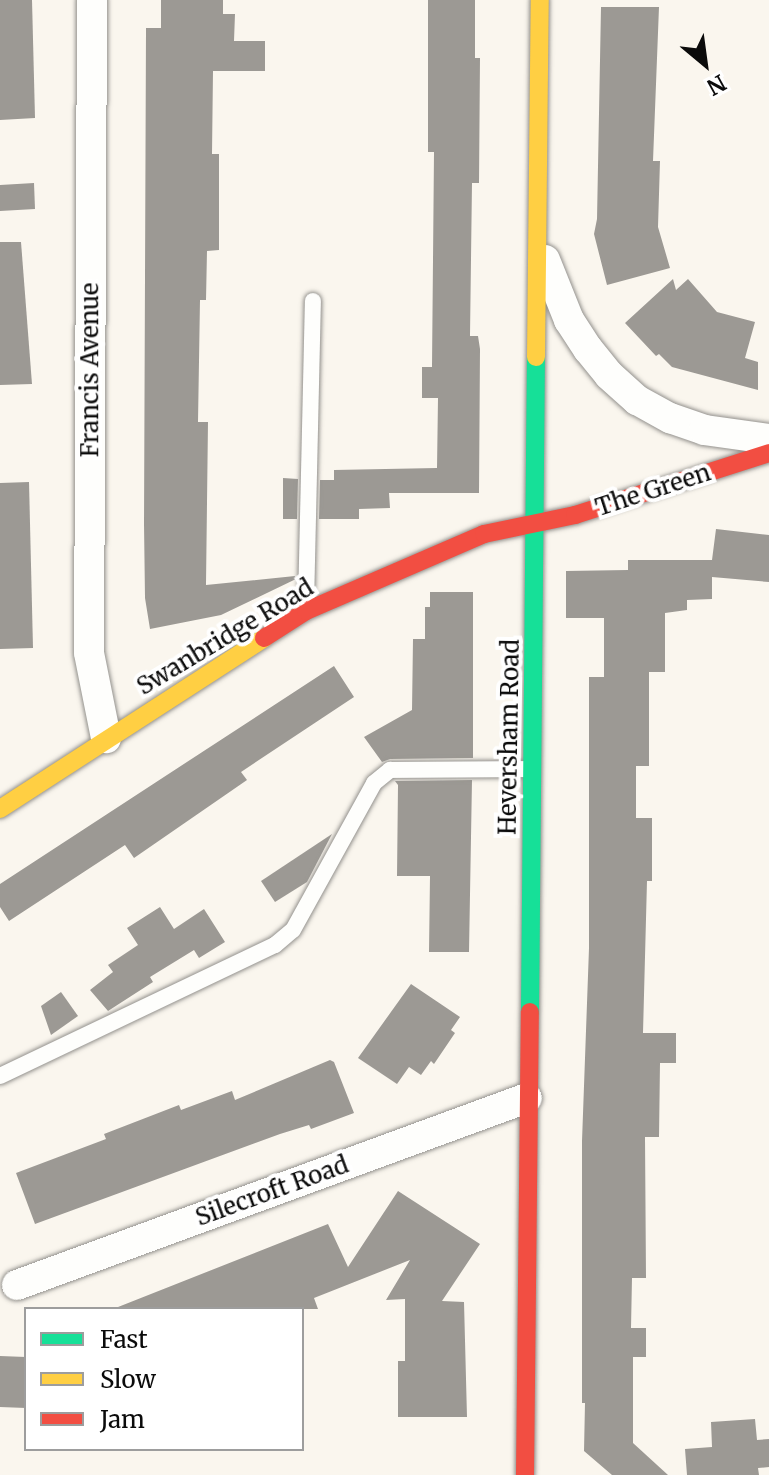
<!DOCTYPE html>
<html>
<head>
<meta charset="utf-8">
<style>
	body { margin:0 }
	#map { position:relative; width:769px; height:1475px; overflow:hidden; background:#faf6ee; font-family:Merriweather,serif }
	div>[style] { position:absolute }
	.building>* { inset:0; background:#9c9994 }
	.roads { filter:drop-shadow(0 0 2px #93918d) drop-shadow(0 0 2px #93918d) }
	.lane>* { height:16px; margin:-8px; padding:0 8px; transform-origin:8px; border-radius:8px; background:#fefefc }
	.street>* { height:30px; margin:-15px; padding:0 15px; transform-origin:15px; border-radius:15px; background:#fefefc }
	.fast>* { height:18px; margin:-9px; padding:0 9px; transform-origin:9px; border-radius:9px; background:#16e098 }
	.slow>* { height:18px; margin:-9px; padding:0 9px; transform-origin:9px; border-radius:9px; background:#ffcf43 }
	.jam>* { height:18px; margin:-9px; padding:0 9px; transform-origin:9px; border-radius:9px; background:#f24e42 }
	span { translate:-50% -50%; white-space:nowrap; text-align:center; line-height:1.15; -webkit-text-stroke:8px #fff; paint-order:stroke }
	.street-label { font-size:24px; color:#0b0b0b }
	.legend { position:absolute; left:24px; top:1307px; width:280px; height:144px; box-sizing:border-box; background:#fff; border:2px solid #9d9d9d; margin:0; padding:10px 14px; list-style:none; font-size:24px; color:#0b0b0b }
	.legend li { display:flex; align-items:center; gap:16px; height:40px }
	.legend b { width:40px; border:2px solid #9d9d9d }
	.north { position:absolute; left:665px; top:24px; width:80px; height:80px; -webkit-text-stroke:6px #fff; paint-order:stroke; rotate:151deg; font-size:22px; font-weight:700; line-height:32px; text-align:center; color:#0b0b0b }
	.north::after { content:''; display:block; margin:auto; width:28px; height:36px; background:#0b0b0b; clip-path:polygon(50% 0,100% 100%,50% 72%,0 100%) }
</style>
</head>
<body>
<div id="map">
	<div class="building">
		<i style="clip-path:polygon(0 0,32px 0,35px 118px,0 120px)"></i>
		<i style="clip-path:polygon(161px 0,223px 0,223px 14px,235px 14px,234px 41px,265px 41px,265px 71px,213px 71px,212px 154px,219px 154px,219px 250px,207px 251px,206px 300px,200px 300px,198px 422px,208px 422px,206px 585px,295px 576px,296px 579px,221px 615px,150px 629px,145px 598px,144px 524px,146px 28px,161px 28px)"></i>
		<i style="clip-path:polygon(428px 0,475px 0,475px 58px,480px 58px,479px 183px,472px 183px,470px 336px,478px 336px,480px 349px,479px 493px,389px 493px,390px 508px,359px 509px,359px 519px,319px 519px,320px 480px,334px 480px,334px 470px,437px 468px,438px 398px,422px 398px,422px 367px,432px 367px,434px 152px,428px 152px)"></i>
		<i style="clip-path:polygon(601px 7px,659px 7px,653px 161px,660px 161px,658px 227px,670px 268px,607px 285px,594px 234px,597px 219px)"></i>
		<i style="clip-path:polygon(34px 183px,35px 209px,0 211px,0 185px)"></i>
		<i style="clip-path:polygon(0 242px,21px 242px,32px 384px,0 385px)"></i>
		<i style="clip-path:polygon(673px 279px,676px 290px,688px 279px,717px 312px,755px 322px,745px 358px,758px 362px,758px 390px,672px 367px,659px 354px,656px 356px,625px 323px)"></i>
		<i style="clip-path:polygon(283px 478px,298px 479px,297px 519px,283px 519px)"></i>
		<i style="clip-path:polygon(29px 482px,33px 648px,0 649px,0 483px)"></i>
		<i style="clip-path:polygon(716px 529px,769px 535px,769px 582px,712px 577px,712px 599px,687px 600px,687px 610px,665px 613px,665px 672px,649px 672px,649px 766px,636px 766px,636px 818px,652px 818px,652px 881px,647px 881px,643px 1033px,676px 1033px,676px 1063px,660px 1063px,659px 1137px,645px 1137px,646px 1278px,632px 1278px,631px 1328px,646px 1328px,646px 1357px,633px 1357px,633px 1443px,668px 1475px,612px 1475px,584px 1451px,585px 1403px,582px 1403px,582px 1141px,589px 948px,589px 677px,604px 677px,604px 618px,566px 618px,566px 571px,628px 570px,628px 560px,712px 560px)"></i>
		<i style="clip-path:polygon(430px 592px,473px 592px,473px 758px,390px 759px,382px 762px,364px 737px,412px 710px,413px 639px,425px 639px,425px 607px,430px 607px)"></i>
		<i style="clip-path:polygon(334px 666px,354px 697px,241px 772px,247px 780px,134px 858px,125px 845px,9px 921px,0 907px,0 884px)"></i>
		<i style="clip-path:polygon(472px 780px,469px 952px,429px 952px,430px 876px,397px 876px,398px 785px,395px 781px)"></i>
		<i style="clip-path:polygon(332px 834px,307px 882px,275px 902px,261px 881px)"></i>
		<i style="clip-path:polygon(160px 907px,174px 929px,204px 909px,225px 942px,199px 958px,194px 950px,150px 977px,153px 982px,108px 1011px,90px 990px,113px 972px,108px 965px,138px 945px,127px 928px)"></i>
		<i style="clip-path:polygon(411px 984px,460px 1017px,451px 1030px,455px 1033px,434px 1064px,431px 1061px,421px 1075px,409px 1067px,397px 1084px,358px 1058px)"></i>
		<i style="clip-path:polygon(61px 992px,78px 1016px,51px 1035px,41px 1006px)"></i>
		<i style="clip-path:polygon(330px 1060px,334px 1062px,354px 1113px,311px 1129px,309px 1125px,280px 1134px,35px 1224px,16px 1173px,106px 1139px,104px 1134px,179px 1105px,181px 1110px,232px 1091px,235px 1100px)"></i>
		<i style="clip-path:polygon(398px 1191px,480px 1244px,442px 1301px,464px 1302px,467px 1417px,398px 1417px,398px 1361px,405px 1361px,405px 1299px,386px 1300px,410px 1260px,314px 1298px,318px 1309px,113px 1309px,328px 1224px,348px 1267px)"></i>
		<i style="clip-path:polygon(0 1356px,26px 1357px,26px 1408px,0 1407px)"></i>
		<i style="clip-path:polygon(755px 1419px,757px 1440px,769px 1439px,769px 1467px,758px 1468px,759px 1475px,687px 1475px,685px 1449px,712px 1447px,711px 1422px)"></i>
	</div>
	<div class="roads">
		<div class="lane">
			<i style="left:306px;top:605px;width:304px;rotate:-88.7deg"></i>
			<i style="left:0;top:1076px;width:305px;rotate:-25.5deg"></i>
			<i style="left:275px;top:945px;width:23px;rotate:-40deg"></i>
			<i style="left:293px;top:930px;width:168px;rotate:-61.1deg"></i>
			<i style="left:374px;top:783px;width:21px;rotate:-39deg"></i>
			<i style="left:390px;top:770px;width:140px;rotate:-0.4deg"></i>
		</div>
		<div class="street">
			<i style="left:92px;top:0;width:653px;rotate:90.26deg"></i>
			<i style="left:89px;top:653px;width:87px;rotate:78.7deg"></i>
			<i style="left:545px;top:260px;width:65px;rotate:68.2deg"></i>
			<i style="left:569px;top:320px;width:35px;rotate:57deg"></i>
			<i style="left:588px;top:349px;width:33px;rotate:51deg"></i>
			<i style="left:609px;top:375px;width:38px;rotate:42deg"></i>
			<i style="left:637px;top:400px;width:38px;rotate:29deg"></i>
			<i style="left:670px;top:418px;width:36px;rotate:19deg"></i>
			<i style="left:704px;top:430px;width:66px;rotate:7.9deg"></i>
			<i style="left:17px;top:1285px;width:543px;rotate:-20.14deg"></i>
		</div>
		<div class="fast">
			<i style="left:530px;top:1012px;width:655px;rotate:-89.48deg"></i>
		</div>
		<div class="slow">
			<i style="left:536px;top:357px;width:357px;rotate:-89.4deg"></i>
			<i style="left:0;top:809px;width:315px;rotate:-32.9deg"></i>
		</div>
		<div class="jam">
			<i style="left:264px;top:638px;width:50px;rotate:-32.7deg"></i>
			<i style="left:306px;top:611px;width:194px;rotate:-23.4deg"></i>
			<i style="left:484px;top:534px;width:93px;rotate:-11.8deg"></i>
			<i style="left:575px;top:515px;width:204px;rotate:-17.7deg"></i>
			<i style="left:525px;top:1475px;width:463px;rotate:-89.4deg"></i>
		</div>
	</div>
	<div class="street-label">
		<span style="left:90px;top:370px;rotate:-90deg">Francis Avenue</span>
		<span style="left:653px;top:490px;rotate:-18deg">The Green</span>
		<span style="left:225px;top:637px;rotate:-31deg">Swanbridge Road</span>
		<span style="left:509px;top:737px;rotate:-89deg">Heversham Road</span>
		<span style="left:272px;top:1191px;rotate:-20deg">Silecroft Road</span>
	</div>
	<ul class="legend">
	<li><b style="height:10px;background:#16e098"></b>Fast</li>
	<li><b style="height:10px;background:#ffcf43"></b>Slow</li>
	<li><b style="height:10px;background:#f24e42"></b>Jam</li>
	</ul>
	<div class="north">N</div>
</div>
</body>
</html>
